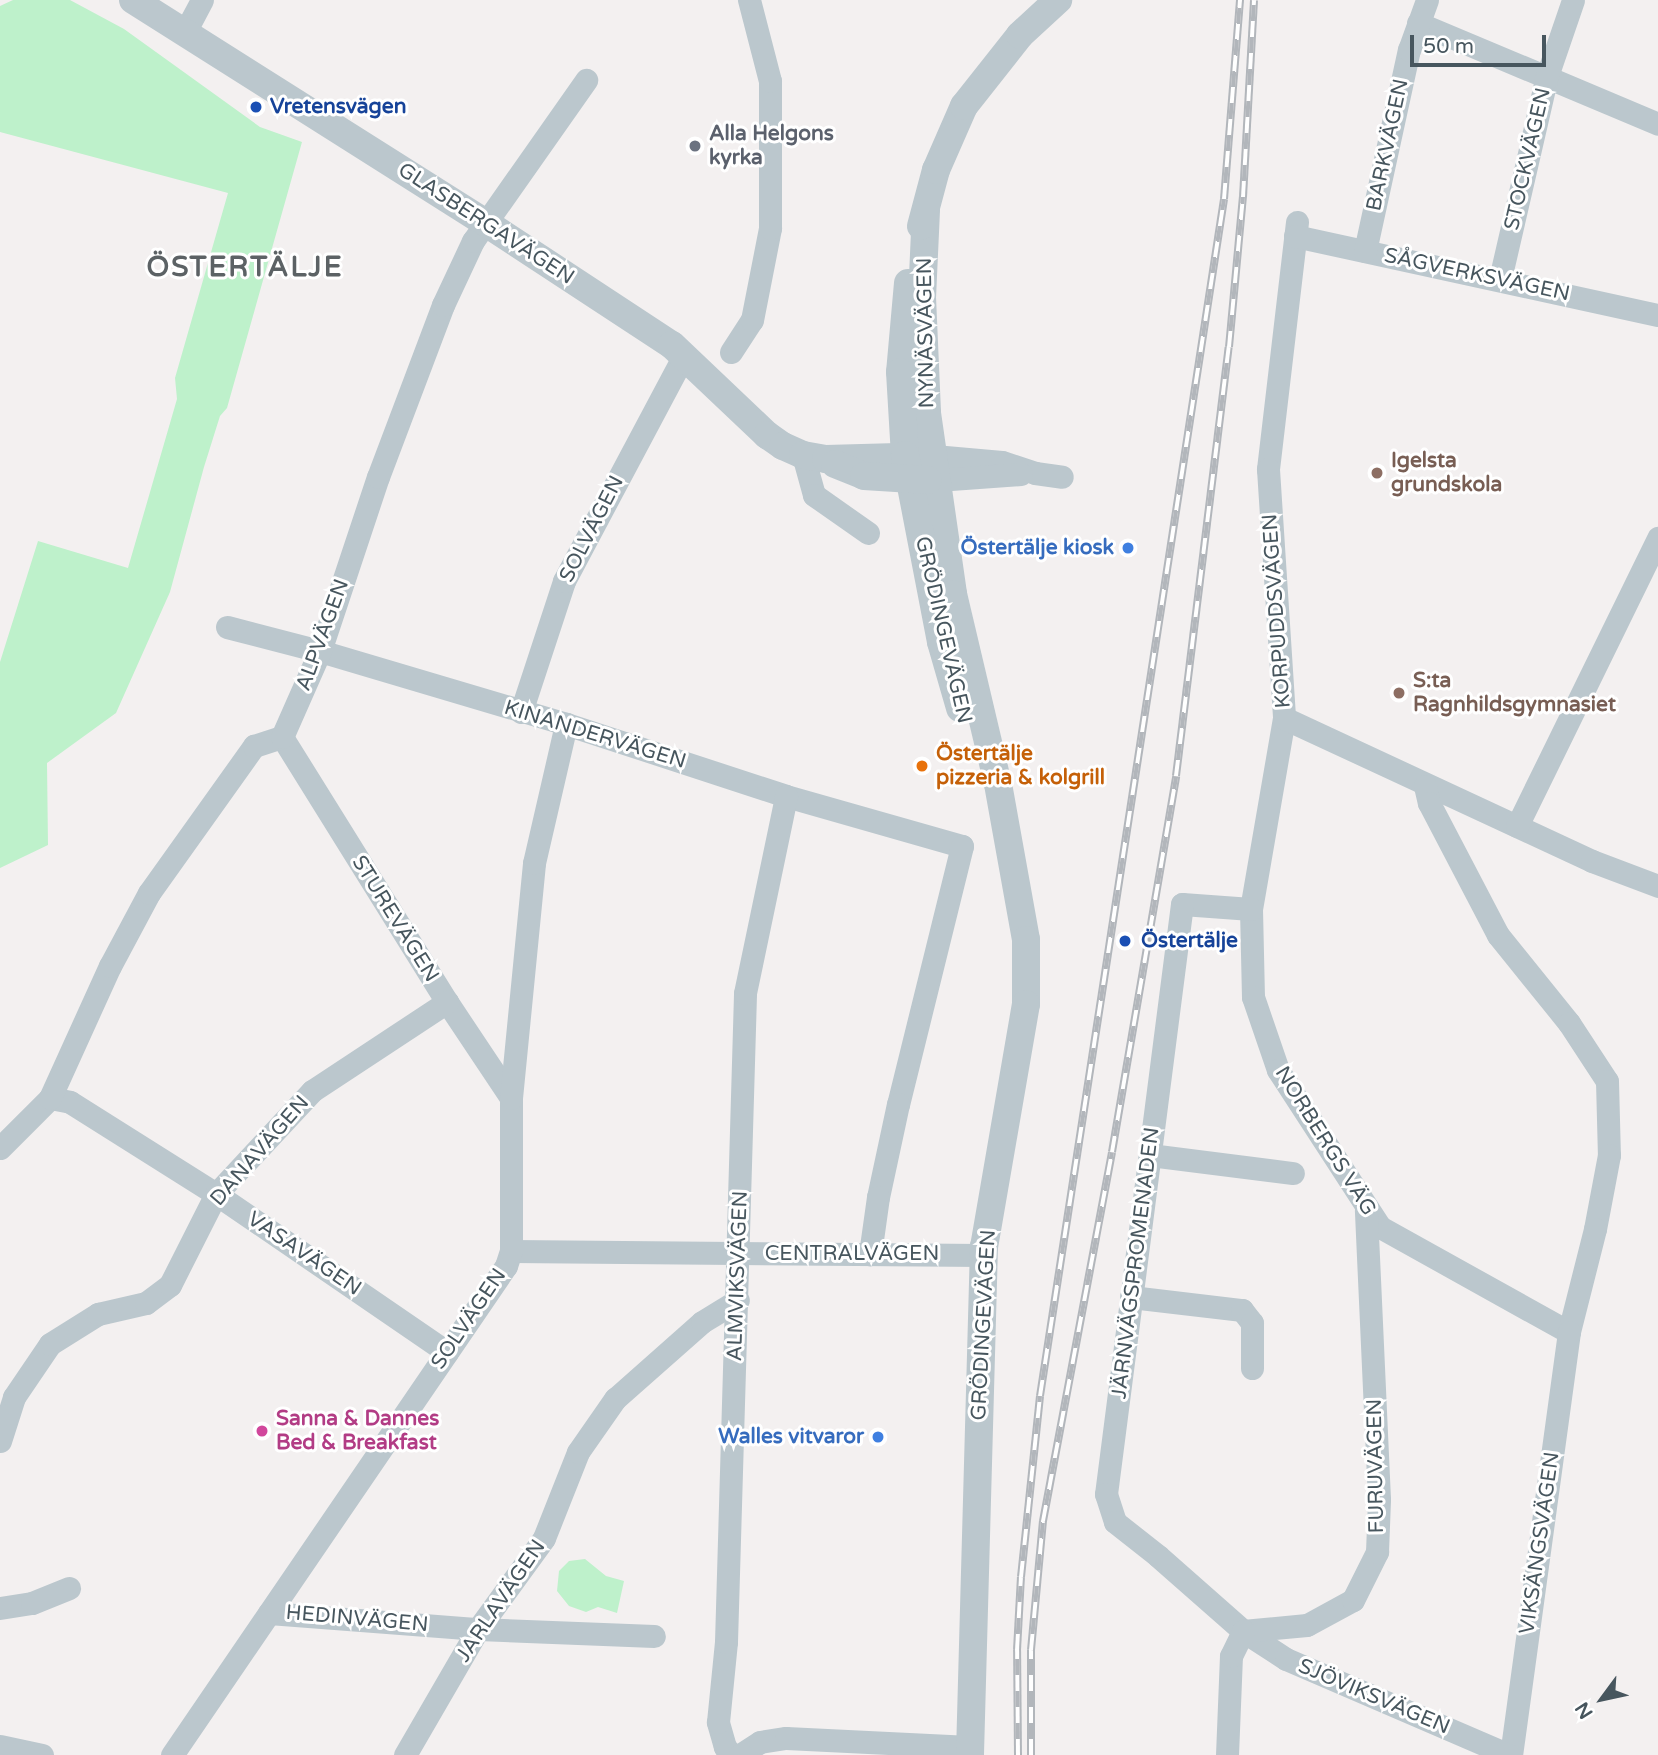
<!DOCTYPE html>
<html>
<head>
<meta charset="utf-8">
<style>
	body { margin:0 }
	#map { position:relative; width:1658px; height:1755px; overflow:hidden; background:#f3f0f0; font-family:"Varela Round",sans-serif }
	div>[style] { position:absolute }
	.green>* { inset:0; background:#bef1cb }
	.minor>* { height:23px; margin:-11.5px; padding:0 11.5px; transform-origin:11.5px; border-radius:11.5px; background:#bbc7cd }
	.tertiary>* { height:28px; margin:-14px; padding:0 14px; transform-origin:14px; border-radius:14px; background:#bbc7cd }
	.rail>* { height:8px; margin-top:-4px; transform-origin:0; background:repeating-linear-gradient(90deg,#fff 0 16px,#b2b6bb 0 32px); box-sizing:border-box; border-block:2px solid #b2b6bb }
	.dots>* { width:19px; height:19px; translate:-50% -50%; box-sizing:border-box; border:4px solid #fff; border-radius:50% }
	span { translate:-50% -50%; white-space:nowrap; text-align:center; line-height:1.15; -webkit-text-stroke:6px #fff; paint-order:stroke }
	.transit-label { font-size:21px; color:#164399; font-weight:700 }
	.left { translate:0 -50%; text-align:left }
	.worship-label { font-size:21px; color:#5b616d; font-weight:700 }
	.street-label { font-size:21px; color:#47565e }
	.education-label { font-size:21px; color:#785e54; font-weight:700 }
	.shop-label { font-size:21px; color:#366cbe; font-weight:700 }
	.right { translate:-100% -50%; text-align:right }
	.food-label { font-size:21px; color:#c56008; font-weight:700 }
	.hotel-label { font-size:21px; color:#b23c85; font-weight:700 }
	.district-label { font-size:28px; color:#5c6265; font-weight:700; letter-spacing:2px }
	.north { position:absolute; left:1567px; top:1664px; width:70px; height:70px; -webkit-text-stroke:5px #fff; paint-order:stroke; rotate:237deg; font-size:19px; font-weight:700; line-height:28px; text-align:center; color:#47565e }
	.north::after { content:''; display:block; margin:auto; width:24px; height:32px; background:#47565e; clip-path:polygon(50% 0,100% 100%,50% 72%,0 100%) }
	.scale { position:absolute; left:1410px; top:35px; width:136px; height:32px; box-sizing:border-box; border:4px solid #47565e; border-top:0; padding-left:9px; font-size:21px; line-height:24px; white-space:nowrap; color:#47565e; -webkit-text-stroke:5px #fff; paint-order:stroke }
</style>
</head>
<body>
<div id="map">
	<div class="green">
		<i style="clip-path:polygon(13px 0,70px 0,124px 29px,260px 127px,302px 142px,227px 408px,220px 416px,204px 467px,170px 592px,116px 713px,47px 763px,48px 845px,0 868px,0 662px,38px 541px,128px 568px,177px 399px,175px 378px,228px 193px,0 132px,0 6px)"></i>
		<i style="clip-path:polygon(585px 1559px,606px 1576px,624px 1581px,617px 1613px,598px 1607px,586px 1612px,569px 1606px,557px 1591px,559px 1571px,569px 1561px)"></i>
	</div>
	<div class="minor">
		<i style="left:1418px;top:23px;width:260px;rotate:22.8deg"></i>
		<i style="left:185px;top:32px;width:36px;rotate:-62deg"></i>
		<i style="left:1297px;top:222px;width:249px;rotate:96.7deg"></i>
		<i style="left:1268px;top:469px;width:250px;rotate:86.3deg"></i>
		<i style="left:1284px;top:718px;width:194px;rotate:99.8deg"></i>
		<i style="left:1251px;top:909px;width:88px;rotate:88.7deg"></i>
		<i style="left:1253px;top:997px;width:77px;rotate:71.1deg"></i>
		<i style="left:1278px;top:1070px;width:187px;rotate:57deg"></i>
		<i style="left:1380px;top:1227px;width:216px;rotate:29.1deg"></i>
		<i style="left:1295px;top:236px;width:371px;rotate:12.3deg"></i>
		<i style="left:1365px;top:251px;width:206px;rotate:-77.7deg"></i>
		<i style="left:1409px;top:50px;width:53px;rotate:-70.2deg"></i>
		<i style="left:1500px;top:279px;width:205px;rotate:-77deg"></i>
		<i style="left:1546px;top:79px;width:83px;rotate:-71.1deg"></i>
		<i style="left:731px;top:352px;width:38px;rotate:-57deg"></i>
		<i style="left:752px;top:320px;width:94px;rotate:-78.9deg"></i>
		<i style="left:770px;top:228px;width:147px;rotate:-90deg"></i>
		<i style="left:770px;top:81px;width:84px;rotate:-104.5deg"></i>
		<i style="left:803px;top:455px;width:41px;rotate:74.6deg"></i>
		<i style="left:814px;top:495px;width:66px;rotate:35.1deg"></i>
		<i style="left:934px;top:456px;width:68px;rotate:5deg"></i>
		<i style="left:1002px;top:462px;width:35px;rotate:18deg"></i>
		<i style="left:1035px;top:473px;width:27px;rotate:8deg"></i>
		<i style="left:937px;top:480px;width:84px;rotate:-4.1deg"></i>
		<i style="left:227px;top:627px;width:96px;rotate:14.5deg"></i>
		<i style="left:320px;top:651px;width:257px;rotate:16.5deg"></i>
		<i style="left:566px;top:724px;width:231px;rotate:18.1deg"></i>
		<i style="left:786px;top:796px;width:183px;rotate:15.9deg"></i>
		<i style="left:962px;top:846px;width:266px;rotate:103.9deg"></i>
		<i style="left:898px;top:1104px;width:95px;rotate:102.1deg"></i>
		<i style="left:878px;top:1197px;width:58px;rotate:98deg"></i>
		<i style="left:521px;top:712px;width:138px;rotate:-71.8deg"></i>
		<i style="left:564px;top:581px;width:256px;rotate:-62deg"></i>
		<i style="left:1284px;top:718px;width:340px;rotate:24.9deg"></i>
		<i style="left:1592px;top:861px;width:71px;rotate:20.7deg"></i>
		<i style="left:282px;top:737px;width:312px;rotate:58.1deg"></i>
		<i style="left:447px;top:1002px;width:115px;rotate:56.3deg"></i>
		<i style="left:1425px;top:786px;width:17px;rotate:77deg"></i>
		<i style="left:1429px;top:803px;width:149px;rotate:62.4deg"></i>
		<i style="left:1498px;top:935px;width:113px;rotate:51.1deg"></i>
		<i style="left:1569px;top:1023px;width:69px;rotate:56.8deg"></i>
		<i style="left:1607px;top:1081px;width:74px;rotate:88.5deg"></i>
		<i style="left:1609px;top:1155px;width:75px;rotate:100.7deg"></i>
		<i style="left:1595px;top:1229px;width:106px;rotate:104.2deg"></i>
		<i style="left:1569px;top:1332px;width:427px;rotate:97.8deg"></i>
		<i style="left:1517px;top:826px;width:321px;rotate:-63.9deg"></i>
		<i style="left:1251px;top:909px;width:69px;rotate:-175.9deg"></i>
		<i style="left:1182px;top:904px;width:595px;rotate:97.34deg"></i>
		<i style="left:1106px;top:1494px;width:29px;rotate:72deg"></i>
		<i style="left:1115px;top:1522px;width:55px;rotate:38.3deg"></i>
		<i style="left:1158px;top:1556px;width:113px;rotate:41.4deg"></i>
		<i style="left:1243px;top:1631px;width:51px;rotate:33.1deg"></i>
		<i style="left:1286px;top:1659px;width:243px;rotate:23.3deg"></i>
		<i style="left:50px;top:1098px;width:20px;rotate:11deg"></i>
		<i style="left:70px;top:1102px;width:173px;rotate:32.2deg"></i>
		<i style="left:216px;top:1194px;width:280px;rotate:34.4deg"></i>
		<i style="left:0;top:1148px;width:71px;rotate:-45deg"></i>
		<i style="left:50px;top:1098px;width:145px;rotate:-65.6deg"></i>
		<i style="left:110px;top:966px;width:83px;rotate:-61.9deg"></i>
		<i style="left:149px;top:893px;width:181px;rotate:-54.5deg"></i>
		<i style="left:254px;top:746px;width:29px;rotate:-18deg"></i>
		<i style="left:282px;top:737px;width:94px;rotate:-66.2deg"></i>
		<i style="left:320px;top:651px;width:183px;rotate:-71.6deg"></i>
		<i style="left:378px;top:477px;width:184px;rotate:-69.3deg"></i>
		<i style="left:443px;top:305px;width:71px;rotate:-64.9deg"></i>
		<i style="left:473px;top:241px;width:197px;rotate:-54.9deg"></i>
		<i style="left:1150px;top:1155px;width:144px;rotate:7.2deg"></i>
		<i style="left:511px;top:1251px;width:472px;rotate:0.5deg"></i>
		<i style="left:1131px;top:1297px;width:112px;rotate:6.7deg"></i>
		<i style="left:1242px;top:1310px;width:16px;rotate:52deg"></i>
		<i style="left:1252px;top:1323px;width:45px;rotate:90deg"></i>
		<i style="left:0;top:1441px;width:46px;rotate:-72.3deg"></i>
		<i style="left:14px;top:1397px;width:64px;rotate:-55.8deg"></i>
		<i style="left:50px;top:1344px;width:57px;rotate:-32deg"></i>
		<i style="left:98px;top:1314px;width:49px;rotate:-12.9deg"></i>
		<i style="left:146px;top:1303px;width:30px;rotate:-37deg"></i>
		<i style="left:170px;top:1285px;width:102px;rotate:-63.2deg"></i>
		<i style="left:216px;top:1194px;width:141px;rotate:-47deg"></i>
		<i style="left:312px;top:1091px;width:162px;rotate:-33.4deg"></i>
		<i style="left:0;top:1608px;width:32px;rotate:-9deg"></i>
		<i style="left:32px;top:1603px;width:40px;rotate:-22deg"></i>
		<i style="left:269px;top:1613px;width:210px;rotate:4.4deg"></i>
		<i style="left:478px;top:1629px;width:176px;rotate:2.3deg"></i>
		<i style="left:1243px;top:1631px;width:64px;rotate:-5.4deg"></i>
		<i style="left:1307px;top:1625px;width:52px;rotate:-28.5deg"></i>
		<i style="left:1353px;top:1600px;width:54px;rotate:-63.4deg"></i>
		<i style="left:1377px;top:1552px;width:53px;rotate:-87.8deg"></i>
		<i style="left:1379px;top:1499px;width:289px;rotate:-92.6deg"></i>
		<i style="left:0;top:1746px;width:43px;rotate:12.1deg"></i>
		<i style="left:172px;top:1755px;width:592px;rotate:-55.67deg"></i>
		<i style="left:506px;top:1266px;width:16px;rotate:-72deg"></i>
		<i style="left:511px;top:1251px;width:153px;rotate:-90deg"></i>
		<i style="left:511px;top:1098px;width:236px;rotate:-84.4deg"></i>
		<i style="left:534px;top:863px;width:143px;rotate:-77deg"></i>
		<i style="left:405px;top:1755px;width:146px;rotate:-59.9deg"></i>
		<i style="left:478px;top:1629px;width:112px;rotate:-54deg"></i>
		<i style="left:544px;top:1538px;width:92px;rotate:-68.4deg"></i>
		<i style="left:578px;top:1452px;width:65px;rotate:-55.1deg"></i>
		<i style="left:615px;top:1399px;width:116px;rotate:-41.5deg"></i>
		<i style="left:702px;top:1322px;width:42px;rotate:-31.4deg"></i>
		<i style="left:732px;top:1755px;width:11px;rotate:-131deg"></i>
		<i style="left:725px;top:1747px;width:26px;rotate:-106deg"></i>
		<i style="left:718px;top:1722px;width:80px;rotate:-84.3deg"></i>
		<i style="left:726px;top:1642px;width:649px;rotate:-88.32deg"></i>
		<i style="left:745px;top:993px;width:201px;rotate:-78.2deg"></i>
		<i style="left:740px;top:1755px;width:24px;rotate:-33deg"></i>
		<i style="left:760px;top:1742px;width:26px;rotate:-9deg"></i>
		<i style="left:786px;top:1738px;width:184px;rotate:2.8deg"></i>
		<i style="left:1227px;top:1755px;width:99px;rotate:-87.7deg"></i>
		<i style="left:1231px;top:1656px;width:28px;rotate:-64deg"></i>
	</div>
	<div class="tertiary">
		<i style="left:133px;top:0;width:418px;rotate:32.3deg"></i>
		<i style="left:486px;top:223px;width:222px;rotate:33.3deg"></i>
		<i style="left:672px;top:345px;width:131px;rotate:43.5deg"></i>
		<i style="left:767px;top:435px;width:19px;rotate:35deg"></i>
		<i style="left:783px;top:446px;width:22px;rotate:24deg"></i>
		<i style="left:803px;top:455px;width:23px;rotate:10deg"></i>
		<i style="left:826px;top:459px;width:108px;rotate:-1.6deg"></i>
		<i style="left:926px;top:210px;width:87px;rotate:92.6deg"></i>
		<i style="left:922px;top:297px;width:116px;rotate:87.5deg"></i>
		<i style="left:927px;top:413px;width:183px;rotate:81.8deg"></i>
		<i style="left:953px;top:594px;width:195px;rotate:76.7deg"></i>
		<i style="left:998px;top:784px;width:158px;rotate:79.8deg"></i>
		<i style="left:1026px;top:940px;width:64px;rotate:90deg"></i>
		<i style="left:1026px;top:1004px;width:246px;rotate:99.8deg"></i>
		<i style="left:984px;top:1246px;width:509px;rotate:91.58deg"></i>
		<i style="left:921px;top:226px;width:58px;rotate:-75deg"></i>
		<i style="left:936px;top:170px;width:70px;rotate:-66.4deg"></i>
		<i style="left:964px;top:106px;width:90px;rotate:-51.7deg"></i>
		<i style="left:1020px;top:35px;width:52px;rotate:-42.6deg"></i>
		<i style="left:908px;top:283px;width:89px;rotate:95.1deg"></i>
		<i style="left:900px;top:372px;width:83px;rotate:86.6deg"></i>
		<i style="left:905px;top:455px;width:190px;rotate:79.1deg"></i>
		<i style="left:941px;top:642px;width:69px;rotate:73.9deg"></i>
		<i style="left:835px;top:464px;width:31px;rotate:22deg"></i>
		<i style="left:864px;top:476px;width:64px;rotate:3.6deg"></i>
	</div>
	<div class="rail">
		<i style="left:1018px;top:1755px;width:105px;rotate:-90.5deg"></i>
		<i style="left:1017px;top:1650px;width:73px;rotate:-86.9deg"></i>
		<i style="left:1021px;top:1577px;width:182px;rotate:-84deg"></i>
		<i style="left:1040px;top:1396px;width:1211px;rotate:-81.26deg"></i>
		<i style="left:1224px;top:199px;width:200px;rotate:-85.4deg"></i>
		<i style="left:1031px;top:1755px;width:105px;rotate:-90deg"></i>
		<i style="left:1031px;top:1650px;width:130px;rotate:-84.7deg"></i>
		<i style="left:1043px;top:1521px;width:375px;rotate:-79.4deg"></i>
		<i style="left:1112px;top:1152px;width:381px;rotate:-80.3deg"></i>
		<i style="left:1176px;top:776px;width:432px;rotate:-83deg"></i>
		<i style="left:1229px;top:347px;width:151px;rotate:-84.7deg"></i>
		<i style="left:1243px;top:197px;width:197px;rotate:-86.8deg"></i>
	</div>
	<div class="dots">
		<i style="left:256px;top:107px;background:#1a4fb4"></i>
		<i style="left:695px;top:146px;background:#6b7280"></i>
		<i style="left:1377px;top:473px;background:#8d6e63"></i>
		<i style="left:1128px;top:548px;background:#3f7fe0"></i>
		<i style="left:1399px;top:693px;background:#8d6e63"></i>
		<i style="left:922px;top:766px;background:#e8710a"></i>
		<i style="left:1125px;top:941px;background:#1a4fb4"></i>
		<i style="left:262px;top:1431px;background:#d1479c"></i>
		<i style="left:878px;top:1437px;background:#3f7fe0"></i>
	</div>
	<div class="transit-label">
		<span class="left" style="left:270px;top:107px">Vretensvägen</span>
		<span class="left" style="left:1141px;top:941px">Östertälje</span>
	</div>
	<div class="worship-label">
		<span class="left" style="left:709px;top:146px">Alla Helgons<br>kyrka</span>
	</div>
	<div class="street-label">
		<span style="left:1388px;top:145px;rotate:-78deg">BARKVÄGEN</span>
		<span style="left:1528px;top:159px;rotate:-77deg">STOCKVÄGEN</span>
		<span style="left:486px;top:224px;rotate:33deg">GLASBERGAVÄGEN</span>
		<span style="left:1477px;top:275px;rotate:12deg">SÅGVERKSVÄGEN</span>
		<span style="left:926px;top:333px;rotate:-91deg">NYNÄSVÄGEN</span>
		<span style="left:592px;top:529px;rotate:-63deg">SOLVÄGEN</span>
		<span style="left:1277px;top:611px;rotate:-94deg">KORPUDDSVÄGEN</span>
		<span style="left:943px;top:630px;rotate:77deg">GRÖDINGEVÄGEN</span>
		<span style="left:323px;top:635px;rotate:-70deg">ALPVÄGEN</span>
		<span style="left:595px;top:735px;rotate:17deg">KINANDERVÄGEN</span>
		<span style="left:395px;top:919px;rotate:58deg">STUREVÄGEN</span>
		<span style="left:1325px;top:1141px;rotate:58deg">NORBERGS VÄG</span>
		<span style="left:260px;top:1151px;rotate:-49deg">DANAVÄGEN</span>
		<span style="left:304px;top:1254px;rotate:34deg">VASAVÄGEN</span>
		<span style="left:852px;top:1254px">CENTRALVÄGEN</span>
		<span style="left:1136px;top:1263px;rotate:-83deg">JÄRNVÄGSPROMENADEN</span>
		<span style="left:738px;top:1276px;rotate:-88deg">ALMVIKSVÄGEN</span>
		<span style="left:469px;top:1319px;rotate:-56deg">SOLVÄGEN</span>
		<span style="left:984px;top:1325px;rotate:-87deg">GRÖDINGEVÄGEN</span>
		<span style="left:1376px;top:1466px;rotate:-91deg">FURUVÄGEN</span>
		<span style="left:1540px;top:1543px;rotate:-82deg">VIKSÄNGSVÄGEN</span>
		<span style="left:501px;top:1601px;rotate:-56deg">JARLAVÄGEN</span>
		<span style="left:357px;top:1619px;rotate:5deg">HEDINVÄGEN</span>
		<span style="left:1374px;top:1697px;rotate:23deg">SJÖVIKSVÄGEN</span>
	</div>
	<div class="education-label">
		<span class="left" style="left:1391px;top:473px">Igelsta<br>grundskola</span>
		<span class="left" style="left:1413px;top:693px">S:ta<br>Ragnhildsgymnasiet</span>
	</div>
	<div class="shop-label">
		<span class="right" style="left:1114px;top:548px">Östertälje kiosk</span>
		<span class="right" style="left:864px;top:1437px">Walles vitvaror</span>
	</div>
	<div class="food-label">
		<span class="left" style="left:936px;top:766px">Östertälje<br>pizzeria &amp; kolgrill</span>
	</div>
	<div class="hotel-label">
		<span class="left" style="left:276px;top:1431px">Sanna &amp; Dannes<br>Bed &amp; Breakfast</span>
	</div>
	<div class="district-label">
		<span style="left:245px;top:267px">ÖSTERTÄLJE</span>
	</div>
	<div class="north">N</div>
	<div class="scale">50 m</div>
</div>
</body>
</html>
